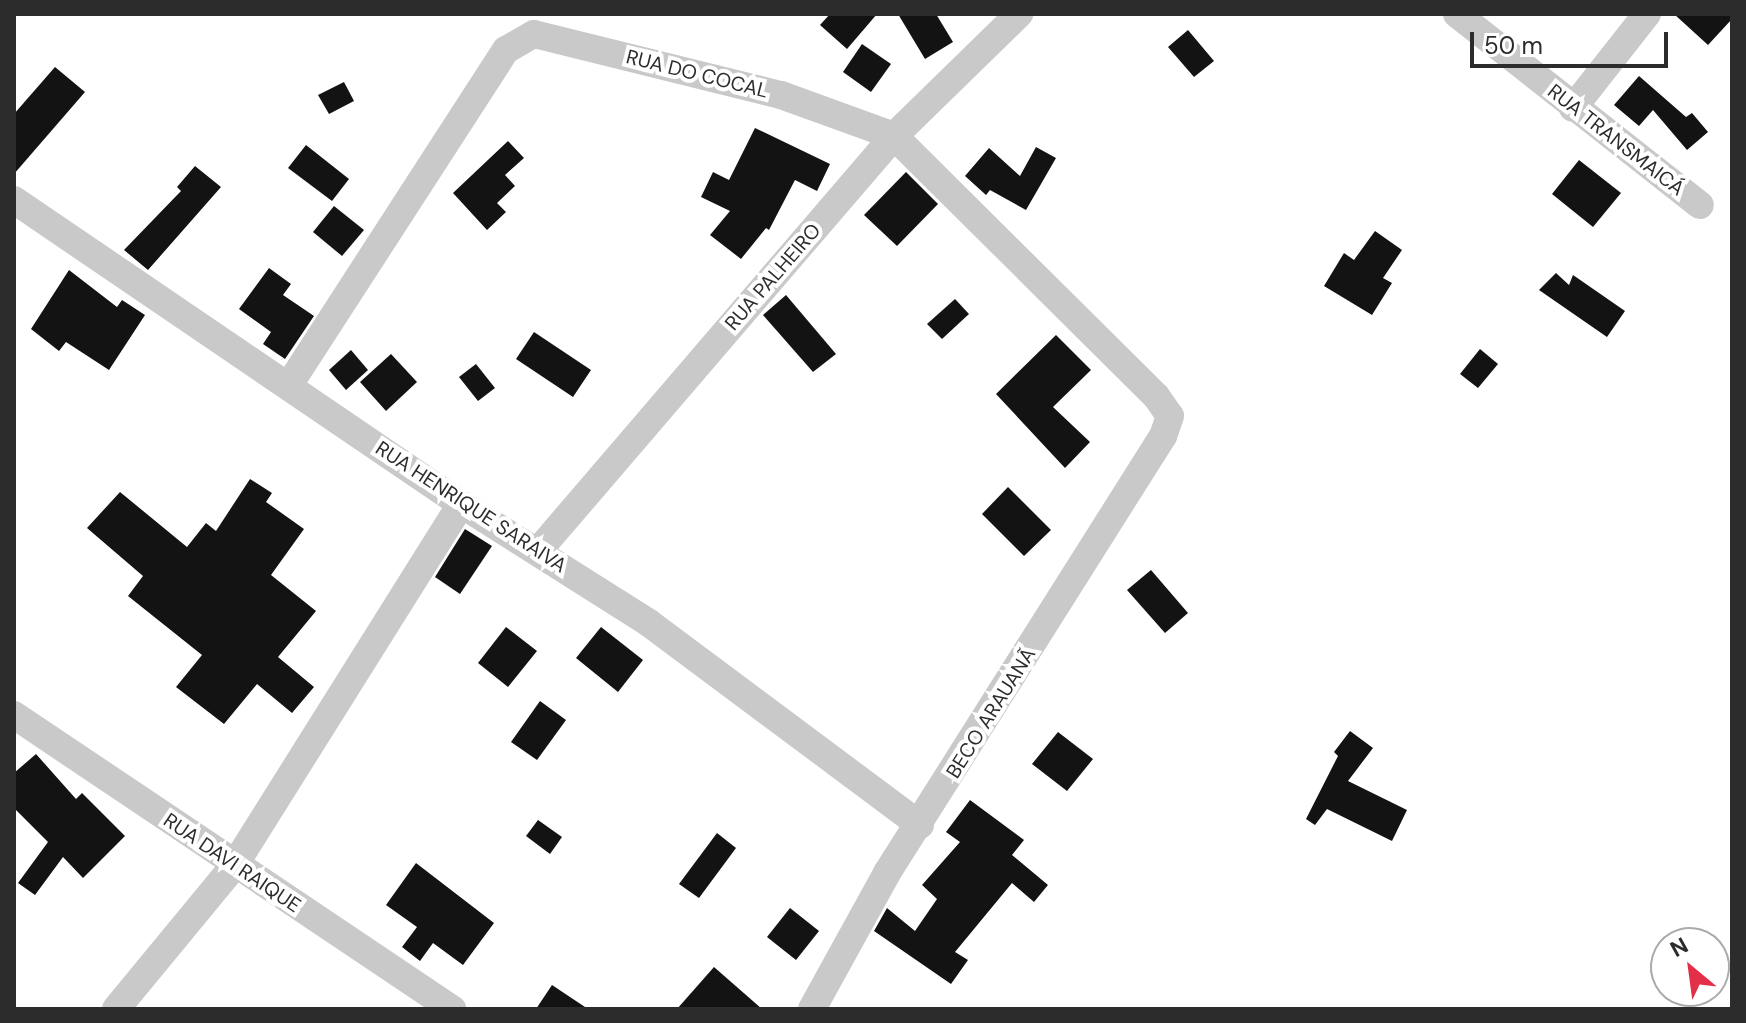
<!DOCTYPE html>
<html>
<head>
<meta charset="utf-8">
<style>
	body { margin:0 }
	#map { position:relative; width:1746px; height:1023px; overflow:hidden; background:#fff; font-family:"DM Sans",sans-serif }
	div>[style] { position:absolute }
	.building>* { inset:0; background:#131313 }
	.minor>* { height:28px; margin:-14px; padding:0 14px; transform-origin:14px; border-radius:14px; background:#c9c9c9 }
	span { translate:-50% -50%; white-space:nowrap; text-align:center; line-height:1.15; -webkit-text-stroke:8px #fff; paint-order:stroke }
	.street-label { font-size:20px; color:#2c2c2c }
	.frame { position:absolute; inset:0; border:16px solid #2c2c2c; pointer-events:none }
	.north { position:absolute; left:1650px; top:927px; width:80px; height:80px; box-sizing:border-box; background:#fff; border:2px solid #ababab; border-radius:50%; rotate:331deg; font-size:22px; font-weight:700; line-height:32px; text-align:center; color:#2c2c2c }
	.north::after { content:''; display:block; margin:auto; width:28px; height:36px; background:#e32f47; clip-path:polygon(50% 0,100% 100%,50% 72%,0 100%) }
	.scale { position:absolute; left:1470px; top:32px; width:198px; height:36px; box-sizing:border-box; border:4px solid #2c2c2c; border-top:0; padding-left:10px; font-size:24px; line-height:28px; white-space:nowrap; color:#2c2c2c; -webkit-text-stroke:6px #fff; paint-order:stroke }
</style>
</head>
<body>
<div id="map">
	<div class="building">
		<i style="clip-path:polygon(830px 14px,877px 14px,847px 49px,820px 25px)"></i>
		<i style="clip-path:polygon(898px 14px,936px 14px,953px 42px,925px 59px)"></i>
		<i style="clip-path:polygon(1674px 14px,1732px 14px,1732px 19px,1708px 45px)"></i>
		<i style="clip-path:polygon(1188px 30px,1214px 61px,1194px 77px,1168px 47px)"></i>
		<i style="clip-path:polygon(862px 44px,891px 64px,871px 92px,843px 72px)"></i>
		<i style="clip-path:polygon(55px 67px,85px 92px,14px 174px,14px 114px)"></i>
		<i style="clip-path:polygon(1639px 76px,1686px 117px,1692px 113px,1708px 132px,1687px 150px,1653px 110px,1639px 126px,1614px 105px)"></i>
		<i style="clip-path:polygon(344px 82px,354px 101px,329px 114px,318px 95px)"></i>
		<i style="clip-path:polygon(755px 128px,830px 164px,817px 191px,795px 180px,769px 230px,766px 228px,741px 259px,710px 235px,730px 211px,701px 197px,713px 172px,729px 180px)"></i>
		<i style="clip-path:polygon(508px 141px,524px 158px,505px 175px,515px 186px,497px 203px,506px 212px,487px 230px,453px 193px)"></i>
		<i style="clip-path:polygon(306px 145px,349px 179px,332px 201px,288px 168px)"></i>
		<i style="clip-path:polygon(1036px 147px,1056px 158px,1026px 210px,990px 190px,986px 195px,965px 176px,989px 148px,1020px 176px)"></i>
		<i style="clip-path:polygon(1579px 160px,1621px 193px,1593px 227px,1552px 194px)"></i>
		<i style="clip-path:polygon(195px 166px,221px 187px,148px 270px,124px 250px,181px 191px,177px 187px)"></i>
		<i style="clip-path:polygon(906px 172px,938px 204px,897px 246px,864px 215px)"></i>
		<i style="clip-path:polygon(334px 206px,364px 230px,342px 256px,313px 232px)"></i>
		<i style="clip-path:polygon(1375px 231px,1402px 250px,1383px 278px,1392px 283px,1372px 315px,1324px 286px,1344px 253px,1354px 260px)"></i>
		<i style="clip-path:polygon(269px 268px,291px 284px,283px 295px,314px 316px,285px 359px,263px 344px,271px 332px,239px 309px)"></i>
		<i style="clip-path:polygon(69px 270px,117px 307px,122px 300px,145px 315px,109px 370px,66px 342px,59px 351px,31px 329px)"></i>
		<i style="clip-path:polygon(1556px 273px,1569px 285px,1573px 275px,1625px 311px,1607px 337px,1539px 290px)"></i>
		<i style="clip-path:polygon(786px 295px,836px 354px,813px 372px,763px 315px)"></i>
		<i style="clip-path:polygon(955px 299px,969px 314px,942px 339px,927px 324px)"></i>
		<i style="clip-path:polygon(534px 332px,591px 370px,573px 397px,516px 359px)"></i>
		<i style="clip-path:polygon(1056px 335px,1091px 370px,1053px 407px,1090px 442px,1065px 468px,996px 394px)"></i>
		<i style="clip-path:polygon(1480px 349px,1498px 364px,1478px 388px,1460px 374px)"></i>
		<i style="clip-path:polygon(351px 350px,368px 370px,346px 390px,329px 370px)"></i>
		<i style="clip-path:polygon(391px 354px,417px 382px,386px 411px,360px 382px)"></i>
		<i style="clip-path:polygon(476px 364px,495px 388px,478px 401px,459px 377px)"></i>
		<i style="clip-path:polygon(250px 479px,272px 493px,266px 502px,304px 529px,271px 575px,316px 611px,278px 657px,314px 687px,292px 713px,257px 684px,224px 724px,176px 687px,202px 655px,128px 596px,143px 576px,87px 528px,120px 492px,187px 547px,206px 523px,216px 531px)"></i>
		<i style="clip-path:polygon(1008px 487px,1051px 530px,1024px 556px,982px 514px)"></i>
		<i style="clip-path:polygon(465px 529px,492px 546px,460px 594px,435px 577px)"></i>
		<i style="clip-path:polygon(1151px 570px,1188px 613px,1165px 633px,1127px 590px)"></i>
		<i style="clip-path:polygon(506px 627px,537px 651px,508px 687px,478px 663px)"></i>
		<i style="clip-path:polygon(601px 627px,643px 660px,618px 692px,576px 658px)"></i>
		<i style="clip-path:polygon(540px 701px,566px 720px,537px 760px,511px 742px)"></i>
		<i style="clip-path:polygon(1350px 731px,1373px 748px,1348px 781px,1407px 810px,1392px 841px,1327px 809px,1315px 825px,1306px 819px,1338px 756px,1334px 752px)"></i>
		<i style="clip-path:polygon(1058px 732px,1093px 759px,1067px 791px,1032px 764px)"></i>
		<i style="clip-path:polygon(36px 754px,76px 799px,82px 793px,125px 836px,83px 878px,63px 857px,35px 895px,18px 883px,48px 842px,14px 808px,14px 773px)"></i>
		<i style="clip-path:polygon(970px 800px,1024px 840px,1012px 855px,1048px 885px,1034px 902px,1012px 883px,955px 952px,968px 960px,951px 984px,874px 931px,887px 908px,915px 931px,937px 899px,922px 885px,960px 842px,946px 832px)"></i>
		<i style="clip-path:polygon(538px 820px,562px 837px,550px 854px,526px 836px)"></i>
		<i style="clip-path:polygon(717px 833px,736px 848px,699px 898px,679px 884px)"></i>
		<i style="clip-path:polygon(416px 863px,494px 923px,463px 965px,433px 943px,420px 961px,402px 947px,417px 927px,386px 905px)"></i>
		<i style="clip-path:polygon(790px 908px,819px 931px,796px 960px,767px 937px)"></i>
		<i style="clip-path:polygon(714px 967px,762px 1009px,677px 1009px)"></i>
		<i style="clip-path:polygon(552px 985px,588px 1009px,536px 1009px)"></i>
	</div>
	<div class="minor">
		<i style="left:1457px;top:14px;width:309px;rotate:38.2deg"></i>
		<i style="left:1573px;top:108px;width:120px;rotate:-51.8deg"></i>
		<i style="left:14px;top:200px;width:541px;rotate:34.22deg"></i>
		<i style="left:461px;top:504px;width:222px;rotate:32.3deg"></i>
		<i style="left:649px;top:623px;width:338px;rotate:36.7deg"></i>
		<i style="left:289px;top:385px;width:399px;rotate:-57.1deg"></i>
		<i style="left:506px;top:50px;width:32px;rotate:-30deg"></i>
		<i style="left:534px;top:34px;width:254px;rotate:13.9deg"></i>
		<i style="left:781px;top:95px;width:120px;rotate:19.9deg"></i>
		<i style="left:894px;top:136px;width:369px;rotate:44.8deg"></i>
		<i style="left:1156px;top:396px;width:24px;rotate:55deg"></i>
		<i style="left:1170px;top:416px;width:21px;rotate:109deg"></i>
		<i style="left:1163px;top:436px;width:517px;rotate:122.28deg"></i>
		<i style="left:887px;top:873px;width:155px;rotate:118.9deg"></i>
		<i style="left:538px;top:551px;width:547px;rotate:-49.38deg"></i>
		<i style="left:894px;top:136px;width:175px;rotate:-44.3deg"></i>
		<i style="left:14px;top:715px;width:528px;rotate:33.87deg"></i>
		<i style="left:116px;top:1009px;width:185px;rotate:-50.5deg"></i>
		<i style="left:234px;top:866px;width:427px;rotate:-57.9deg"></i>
	</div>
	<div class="street-label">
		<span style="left:697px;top:74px;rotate:14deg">RUA DO COCAL</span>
		<span style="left:1616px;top:140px;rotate:38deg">RUA TRANSMAICÁ</span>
		<span style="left:773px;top:277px;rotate:-49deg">RUA PALHEIRO</span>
		<span style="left:471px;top:507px;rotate:33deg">RUA HENRIQUE SARAIVA</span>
		<span style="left:991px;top:713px;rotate:-58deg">BECO ARAUANÃ</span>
		<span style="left:232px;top:863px;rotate:34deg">RUA DAVI RAIQUE</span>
	</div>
	<div class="frame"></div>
	<div class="north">N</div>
	<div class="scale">50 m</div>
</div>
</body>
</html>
